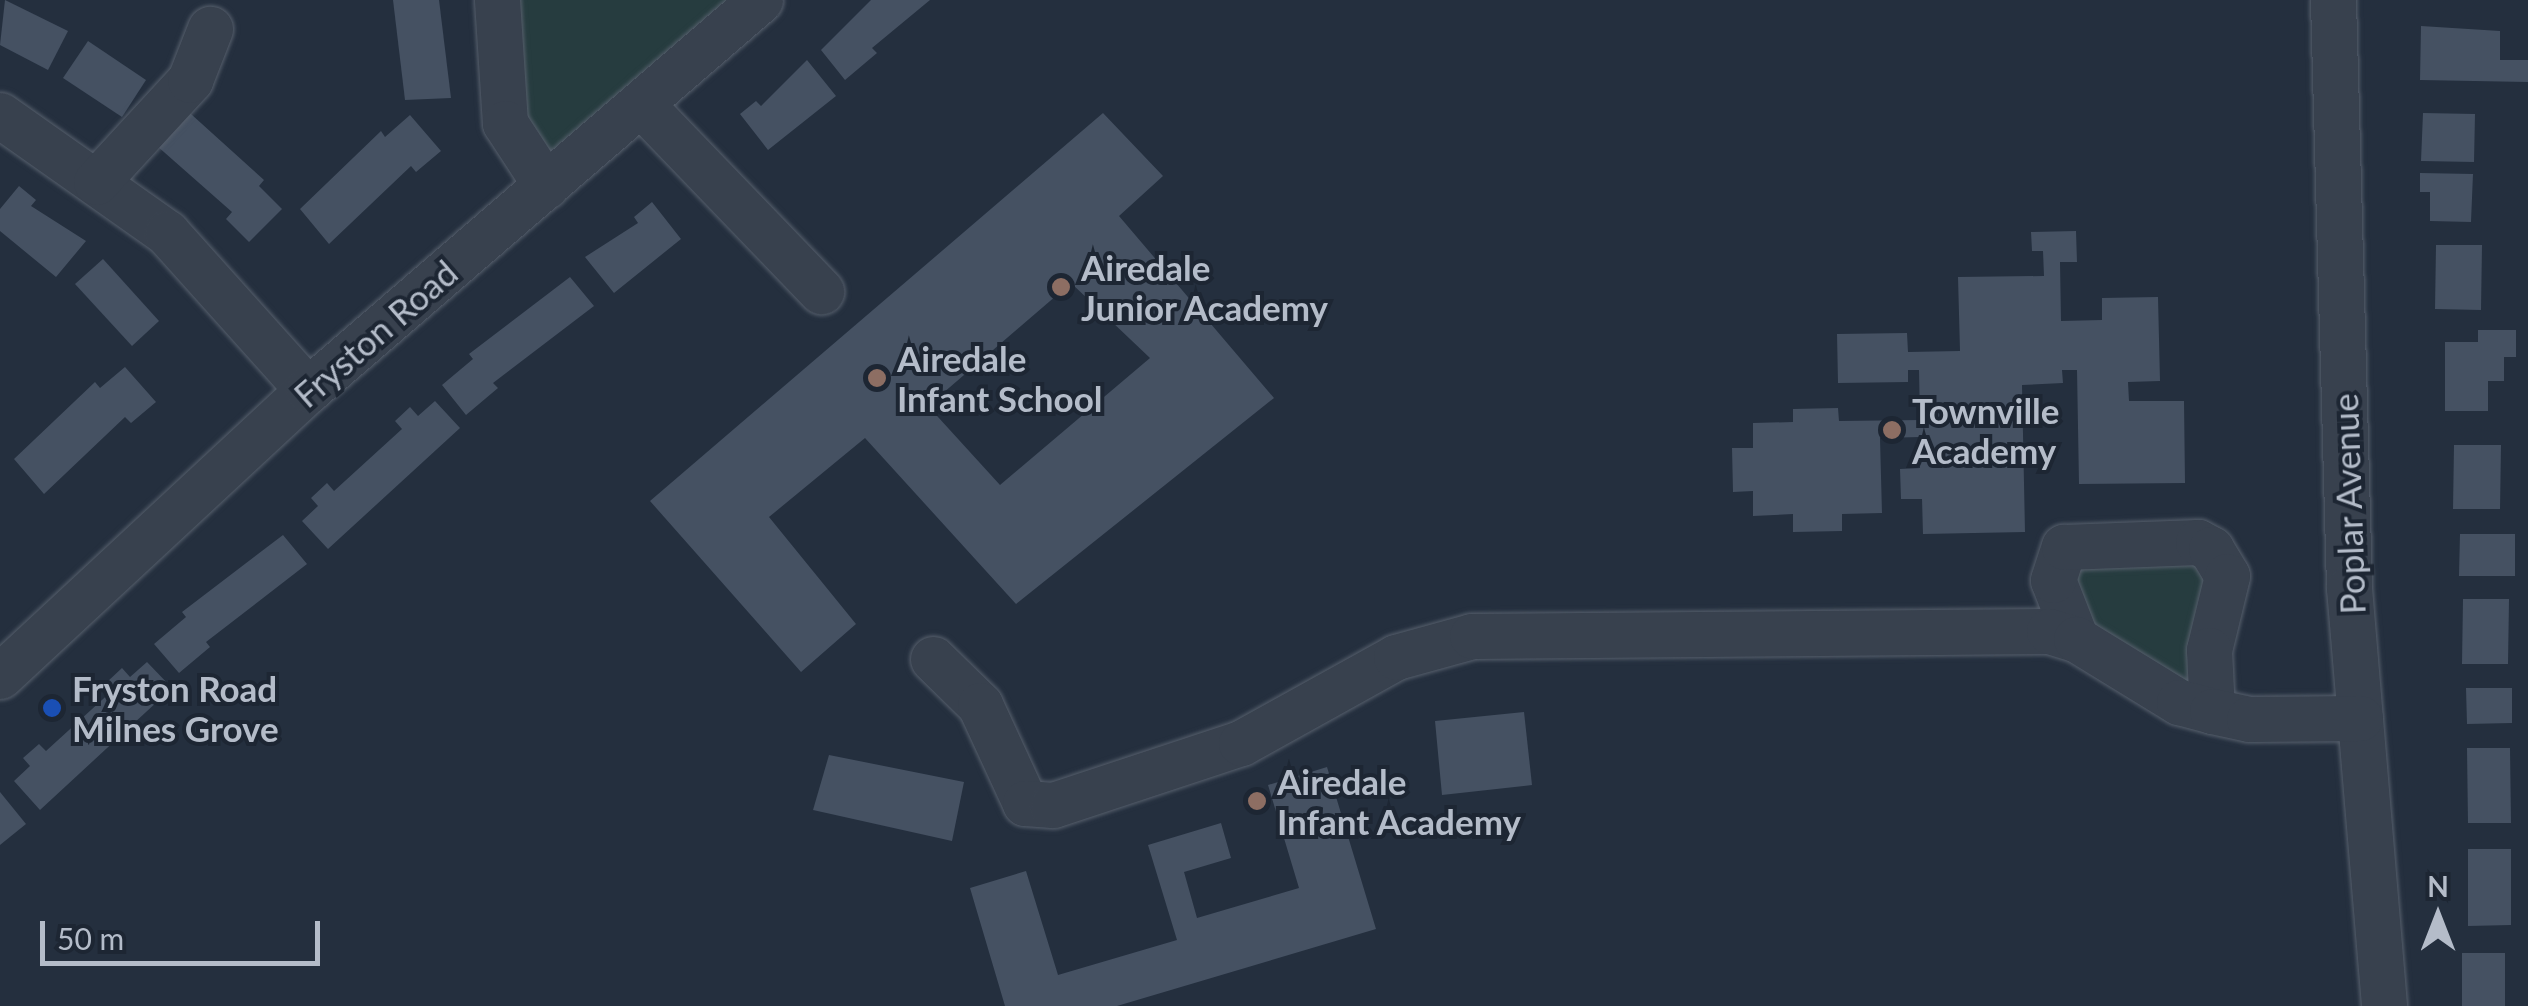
<!DOCTYPE html>
<html>
<head>
<meta charset="utf-8">
<style>
	body { margin:0 }
	#map { position:relative; width:2528px; height:1006px; overflow:hidden; background:#242f3e; font-family:Lato,sans-serif }
	div>[style] { position:absolute }
	.green>* { inset:0; background:#263c3f }
	.building>* { inset:0; background:#455162 }
	.roads { filter:drop-shadow(0 0 2px #565f6c) drop-shadow(0 0 2px #565f6c) }
	.minor>* { height:45px; margin:-22.5px; padding:0 22.5px; transform-origin:22.5px; border-radius:22.5px; background:#38414e }
	.dots>* { width:28px; height:28px; translate:-50% -50%; box-sizing:border-box; border:5px solid #1d2633; border-radius:50% }
	span { translate:-50% -50%; white-space:nowrap; text-align:center; line-height:1.15; -webkit-text-stroke:8px #1d2633; paint-order:stroke }
	.poi-label { font-size:35px; color:#b4bcc9; font-weight:700 }
	.left { translate:0 -50%; text-align:left }
	.street-label { font-size:35px; color:#b4bcc9 }
	.north { position:absolute; left:2388px; top:866px; width:100px; height:100px; -webkit-text-stroke:8px #1d2633; paint-order:stroke; rotate:0deg; font-size:28px; font-weight:700; line-height:40px; text-align:center; color:#b4bcc9 }
	.north::after { content:''; display:block; margin:auto; width:35px; height:45px; background:#b4bcc9; clip-path:polygon(50% 0,100% 100%,50% 72%,0 100%) }
	.scale { position:absolute; left:40px; top:921px; width:280px; height:45px; box-sizing:border-box; border:5px solid #b4bcc9; border-top:0; padding-left:12px; font-size:30px; line-height:35px; white-space:nowrap; color:#b4bcc9; -webkit-text-stroke:8px #1d2633; paint-order:stroke }
</style>
</head>
<body>
<div id="map">
	<div class="green">
		<i style="clip-path:polygon(497px 0,728px 0,535px 169px)"></i>
		<i style="clip-path:polygon(2182px 556px,2214px 579px,2191px 687px,2090px 630px,2070px 592px,2075px 567px)"></i>
	</div>
	<div class="building">
		<i style="clip-path:polygon(5px 0,68px 31px,48px 70px,0 45px)"></i>
		<i style="clip-path:polygon(393px 0,439px 0,451px 98px,405px 100px)"></i>
		<i style="clip-path:polygon(871px 0,930px 0,872px 48px,877px 53px,845px 80px,821px 50px)"></i>
		<i style="clip-path:polygon(2421px 26px,2500px 31px,2500px 60px,2528px 60px,2528px 82px,2420px 80px)"></i>
		<i style="clip-path:polygon(88px 41px,146px 80px,122px 117px,63px 78px)"></i>
		<i style="clip-path:polygon(807px 60px,836px 96px,768px 150px,740px 114px,756px 101px,761px 106px)"></i>
		<i style="clip-path:polygon(181px 105px,264px 180px,259px 186px,282px 209px,249px 242px,226px 219px,232px 212px,148px 138px)"></i>
		<i style="clip-path:polygon(evenodd,1103px 113px,1163px 176px,1119px 216px,1274px 398px,1016px 604px,865px 438px,769px 517px,856px 624px,801px 672px,650px 501px,1103px 113px,1071px 283px,1150px 358px,1000px 485px,928px 406px,1071px 283px)"></i>
		<i style="clip-path:polygon(2423px 113px,2475px 114px,2474px 162px,2421px 161px)"></i>
		<i style="clip-path:polygon(410px 115px,441px 151px,416px 172px,411px 166px,329px 244px,300px 209px,381px 131px,385px 137px)"></i>
		<i style="clip-path:polygon(2420px 173px,2473px 174px,2471px 222px,2430px 221px,2430px 192px,2420px 192px)"></i>
		<i style="clip-path:polygon(19px 186px,36px 200px,31px 206px,86px 241px,56px 277px,0 231px,0 209px)"></i>
		<i style="clip-path:polygon(652px 202px,681px 239px,614px 293px,585px 257px,638px 223px,634px 217px)"></i>
		<i style="clip-path:polygon(2076px 231px,2077px 262px,2060px 262px,2061px 321px,2102px 320px,2102px 298px,2158px 297px,2160px 381px,2128px 382px,2129px 401px,2184px 401px,2185px 483px,2079px 484px,2077px 370px,2062px 370px,2063px 383px,2022px 385px,2025px 532px,1923px 534px,1922px 499px,1901px 499px,1900px 469px,1920px 468px,1920px 437px,1880px 438px,1882px 513px,1842px 514px,1842px 531px,1793px 532px,1793px 514px,1753px 516px,1753px 491px,1733px 492px,1732px 448px,1753px 448px,1753px 423px,1793px 422px,1793px 409px,1838px 408px,1839px 421px,1920px 420px,1919px 370px,1908px 370px,1908px 382px,1838px 383px,1837px 334px,1907px 333px,1908px 352px,1960px 351px,1958px 277px,2044px 276px,2043px 251px,2032px 251px,2031px 232px)"></i>
		<i style="clip-path:polygon(2436px 245px,2482px 245px,2481px 310px,2435px 309px)"></i>
		<i style="clip-path:polygon(103px 259px,159px 321px,132px 346px,75px 284px)"></i>
		<i style="clip-path:polygon(570px 277px,594px 306px,493px 383px,498px 388px,466px 415px,442px 385px,473px 359px,469px 354px)"></i>
		<i style="clip-path:polygon(2478px 330px,2516px 330px,2516px 357px,2504px 357px,2504px 381px,2488px 381px,2488px 411px,2445px 411px,2445px 342px,2478px 342px)"></i>
		<i style="clip-path:polygon(125px 367px,156px 402px,131px 423px,125px 417px,44px 494px,14px 459px,95px 382px,100px 388px)"></i>
		<i style="clip-path:polygon(435px 401px,460px 428px,328px 549px,302px 521px,318px 506px,311px 498px,327px 483px,334px 491px,402px 429px,395px 421px,410px 407px,418px 416px)"></i>
		<i style="clip-path:polygon(2454px 445px,2501px 445px,2500px 509px,2453px 509px)"></i>
		<i style="clip-path:polygon(2460px 534px,2515px 534px,2515px 576px,2459px 576px)"></i>
		<i style="clip-path:polygon(283px 535px,307px 564px,206px 642px,210px 647px,179px 673px,154px 644px,186px 617px,182px 612px)"></i>
		<i style="clip-path:polygon(2463px 599px,2509px 599px,2508px 664px,2462px 664px)"></i>
		<i style="clip-path:polygon(147px 662px,172px 688px,40px 810px,14px 781px,30px 766px,23px 758px,39px 744px,46px 751px,114px 689px,107px 682px,122px 668px,130px 677px)"></i>
		<i style="clip-path:polygon(2466px 688px,2512px 688px,2512px 723px,2467px 724px)"></i>
		<i style="clip-path:polygon(1524px 712px,1532px 785px,1442px 795px,1435px 721px)"></i>
		<i style="clip-path:polygon(2467px 748px,2510px 748px,2511px 823px,2468px 823px)"></i>
		<i style="clip-path:polygon(829px 755px,964px 782px,952px 841px,813px 810px)"></i>
		<i style="clip-path:polygon(1327px 767px,1376px 929px,1117px 1006px,1005px 1006px,970px 888px,1026px 871px,1058px 975px,1177px 940px,1148px 845px,1221px 823px,1231px 858px,1184px 872px,1197px 918px,1299px 888px,1268px 785px)"></i>
		<i style="clip-path:polygon(0 792px,26px 824px,0 845px)"></i>
		<i style="clip-path:polygon(2468px 849px,2511px 849px,2511px 925px,2468px 926px)"></i>
		<i style="clip-path:polygon(2462px 953px,2505px 953px,2505px 1006px,2462px 1006px)"></i>
	</div>
	<div class="roads">
		<div class="minor">
			<i style="left:497px;top:0;width:123px;rotate:86.3deg"></i>
			<i style="left:505px;top:123px;width:75px;rotate:56.9deg"></i>
			<i style="left:2333px;top:0;width:588px;rotate:88.44deg"></i>
			<i style="left:2349px;top:588px;width:419px;rotate:85.2deg"></i>
			<i style="left:641px;top:104px;width:260px;rotate:46.1deg"></i>
			<i style="left:0;top:115px;width:204px;rotate:35.2deg"></i>
			<i style="left:167px;top:233px;width:211px;rotate:48.1deg"></i>
			<i style="left:96px;top:182px;width:139px;rotate:-47.3deg"></i>
			<i style="left:190px;top:80px;width:55px;rotate:-68.6deg"></i>
			<i style="left:2076px;top:639px;width:63px;rotate:-111.3deg"></i>
			<i style="left:2053px;top:580px;width:35px;rotate:-72deg"></i>
			<i style="left:2064px;top:547px;width:134px;rotate:-2.1deg"></i>
			<i style="left:2198px;top:542px;width:15px;rotate:28deg"></i>
			<i style="left:2211px;top:549px;width:31px;rotate:59deg"></i>
			<i style="left:2227px;top:576px;width:76px;rotate:103.7deg"></i>
			<i style="left:2209px;top:650px;width:61px;rotate:87.2deg"></i>
			<i style="left:933px;top:659px;width:66px;rotate:44.4deg"></i>
			<i style="left:980px;top:705px;width:108px;rotate:65.3deg"></i>
			<i style="left:1025px;top:803px;width:28px;rotate:4deg"></i>
			<i style="left:1053px;top:805px;width:198px;rotate:-18.3deg"></i>
			<i style="left:1241px;top:743px;width:177px;rotate:-29deg"></i>
			<i style="left:1396px;top:657px;width:79px;rotate:-15.4deg"></i>
			<i style="left:1472px;top:636px;width:577px;rotate:-0.5deg"></i>
			<i style="left:2049px;top:631px;width:28px;rotate:17deg"></i>
			<i style="left:2076px;top:639px;width:121px;rotate:31.5deg"></i>
			<i style="left:2179px;top:702px;width:34px;rotate:15deg"></i>
			<i style="left:2212px;top:711px;width:38px;rotate:12deg"></i>
			<i style="left:2249px;top:719px;width:111px;rotate:-0.5deg"></i>
			<i style="left:0;top:676px;width:420px;rotate:-42.9deg"></i>
			<i style="left:308px;top:390px;width:597px;rotate:-40.79deg"></i>
		</div>
	</div>
	<div class="dots">
		<i style="left:1061px;top:287px;background:#8d6e63"></i>
		<i style="left:877px;top:378px;background:#8d6e63"></i>
		<i style="left:1892px;top:430px;background:#8d6e63"></i>
		<i style="left:52px;top:708px;background:#1a4fb4"></i>
		<i style="left:1257px;top:801px;background:#8d6e63"></i>
	</div>
	<div class="poi-label">
		<span class="left" style="left:1081px;top:287px">Airedale<br>Junior Academy</span>
		<span class="left" style="left:897px;top:378px">Airedale<br>Infant School</span>
		<span class="left" style="left:1912px;top:430px">Townville<br>Academy</span>
		<span class="left" style="left:72px;top:708px">Fryston Road<br>Milnes Grove</span>
		<span class="left" style="left:1277px;top:801px">Airedale<br>Infant Academy</span>
	</div>
	<div class="street-label">
		<span style="left:375px;top:333px;rotate:-41deg">Fryston Road</span>
		<span style="left:2348px;top:504px;rotate:-92deg">Poplar Avenue</span>
	</div>
	<div class="north">N</div>
	<div class="scale">50 m</div>
</div>
</body>
</html>
